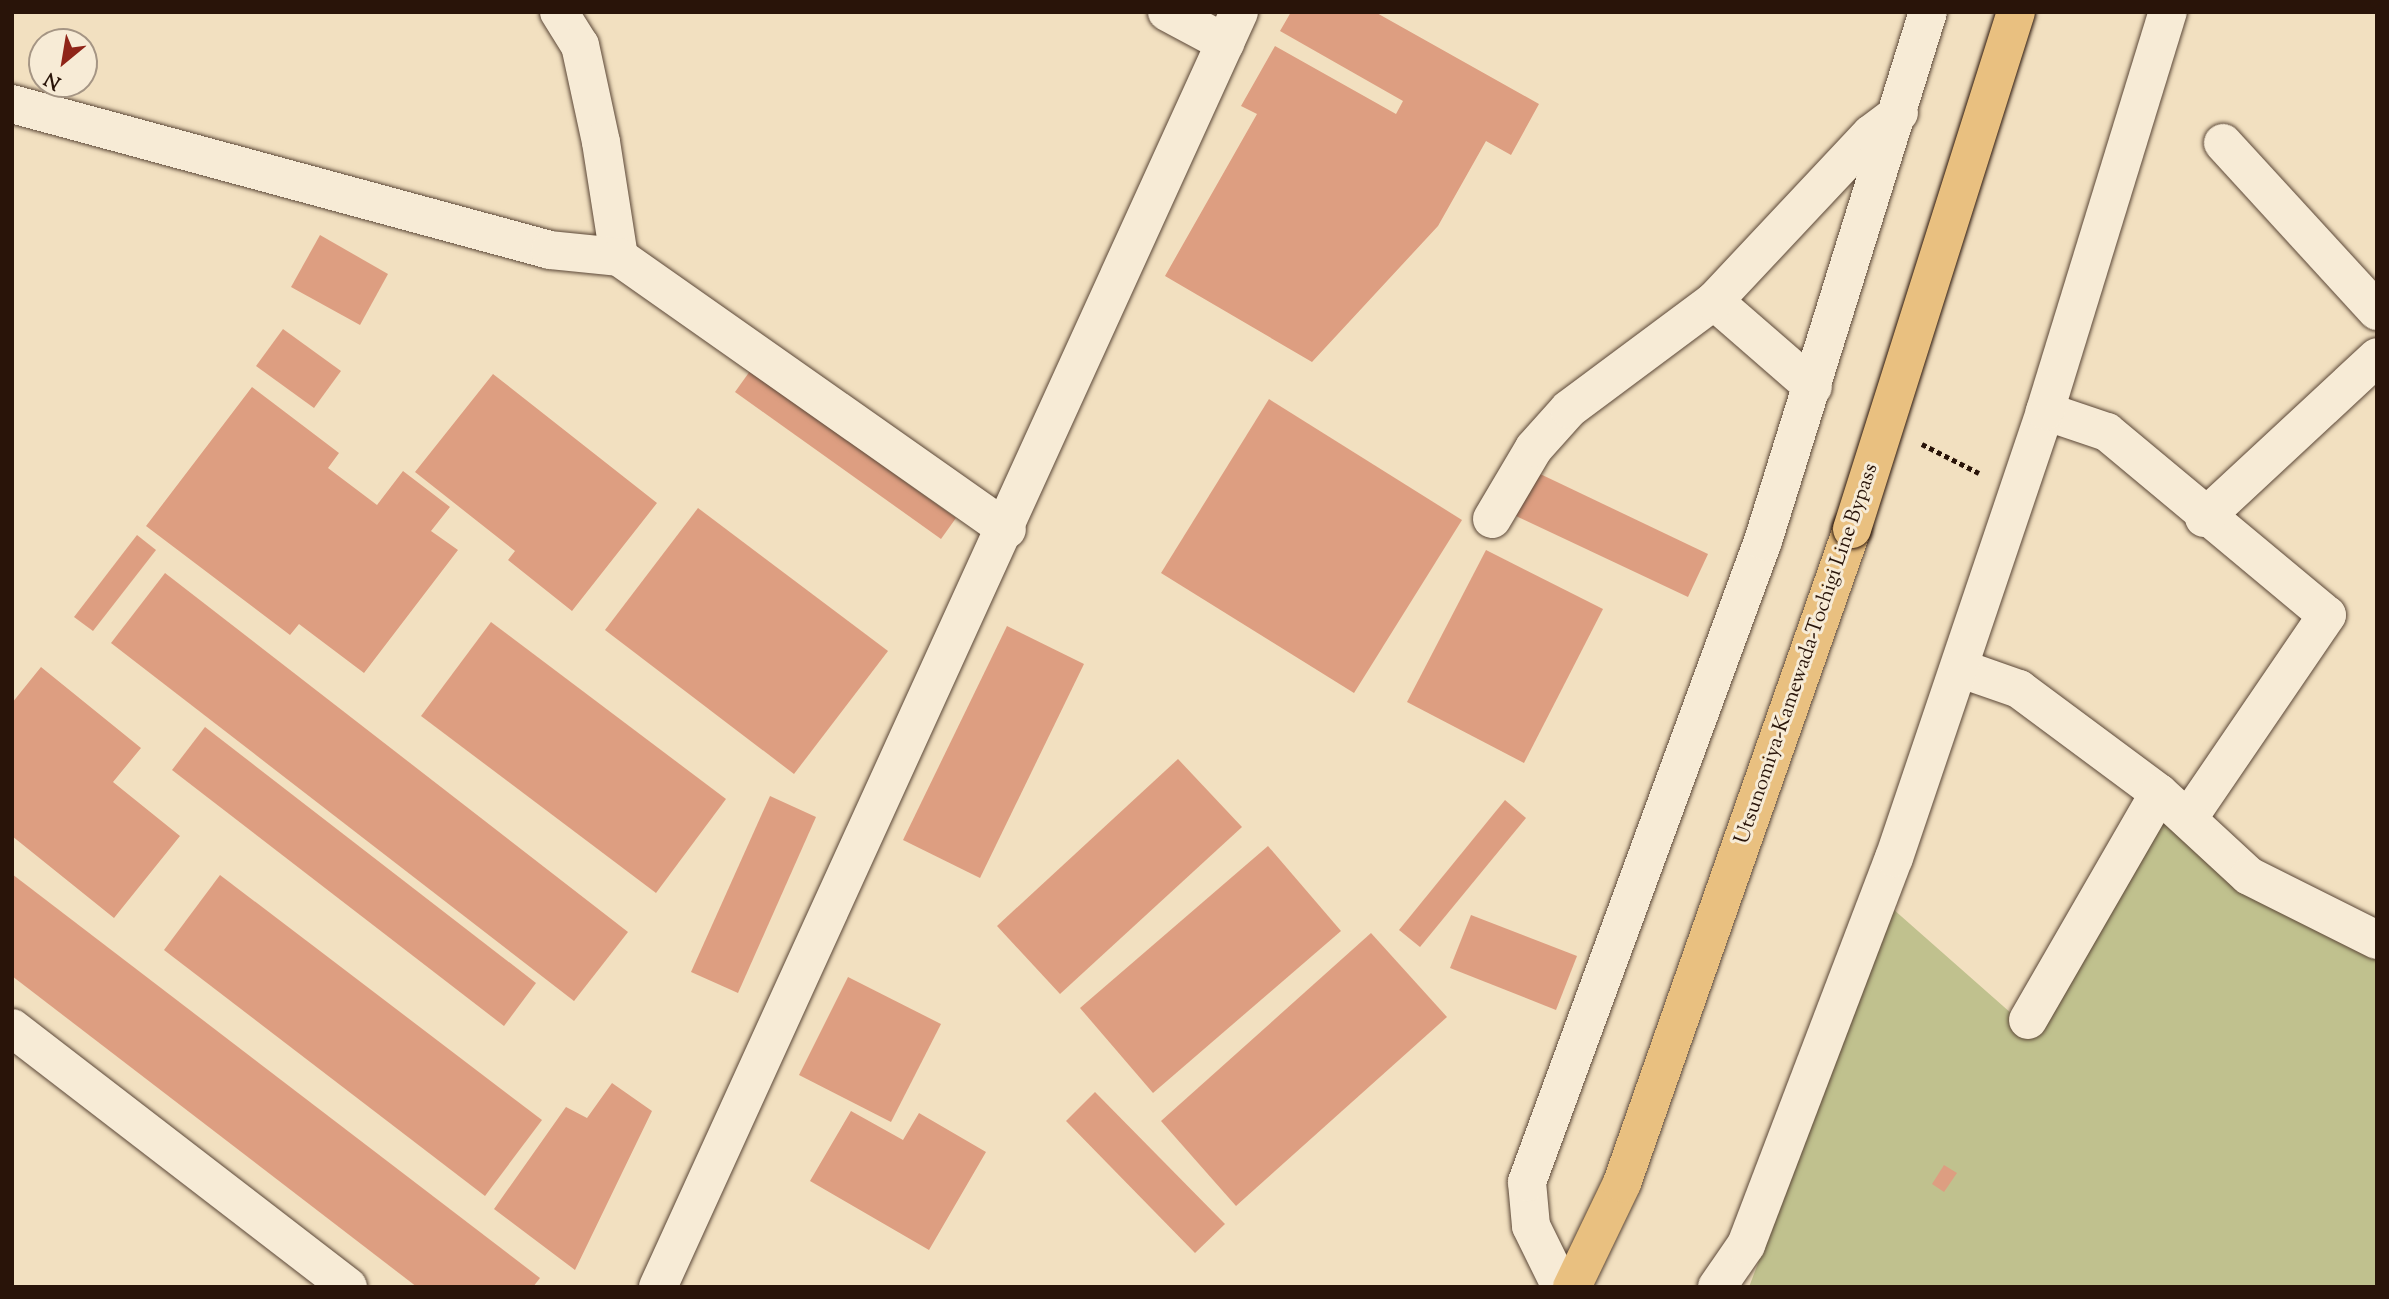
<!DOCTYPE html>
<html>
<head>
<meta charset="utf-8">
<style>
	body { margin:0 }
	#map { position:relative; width:2389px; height:1299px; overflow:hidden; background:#f2e0c0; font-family:"Sorts Mill Goudy",serif }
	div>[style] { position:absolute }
	.green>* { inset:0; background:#c0c18e }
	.building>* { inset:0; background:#dd9e81 }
	.path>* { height:4.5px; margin-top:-2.25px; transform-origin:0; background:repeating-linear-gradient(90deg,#291409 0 5px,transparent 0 8.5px) }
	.roads { filter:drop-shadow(0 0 2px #5b4737) drop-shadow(0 0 2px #5b4737) }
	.minor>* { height:38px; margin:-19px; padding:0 19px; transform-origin:19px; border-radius:19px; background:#f7ebd6 }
	.major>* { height:38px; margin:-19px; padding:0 19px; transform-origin:19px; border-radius:19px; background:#e9c080 }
	.bridges { filter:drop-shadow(0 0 2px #291409) drop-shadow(0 0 2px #291409) }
	.major-bridge>* { height:38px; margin:-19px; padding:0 19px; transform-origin:19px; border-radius:19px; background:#e9c080 }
	span { translate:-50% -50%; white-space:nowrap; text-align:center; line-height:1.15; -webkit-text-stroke:6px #f7ebd6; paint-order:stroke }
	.street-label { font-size:21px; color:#291409 }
	.frame { position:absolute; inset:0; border:14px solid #291409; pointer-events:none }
	.north { position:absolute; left:28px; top:28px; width:70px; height:70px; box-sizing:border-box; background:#f7ebd6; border:2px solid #a59584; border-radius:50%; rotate:210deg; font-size:19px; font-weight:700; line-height:28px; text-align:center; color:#291409 }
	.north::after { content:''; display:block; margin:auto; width:24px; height:32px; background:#8f2418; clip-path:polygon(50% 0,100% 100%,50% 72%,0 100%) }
</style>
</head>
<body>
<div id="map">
	<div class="green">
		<i style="clip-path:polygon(2160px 820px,2377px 952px,2377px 1287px,1749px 1287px,1893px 909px,2037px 1036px)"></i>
	</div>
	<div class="building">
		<i style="clip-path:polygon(1291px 12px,1375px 12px,1539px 104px,1511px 155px,1486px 141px,1438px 226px,1312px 362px,1165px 276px,1257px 114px,1241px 106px,1275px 46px,1396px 114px,1403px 101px,1280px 31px)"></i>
		<i style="clip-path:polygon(320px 235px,388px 274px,360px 325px,291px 287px)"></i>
		<i style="clip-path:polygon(283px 329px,341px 371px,314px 408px,256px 366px)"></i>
		<i style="clip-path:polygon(750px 371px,956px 518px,941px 539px,735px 392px)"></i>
		<i style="clip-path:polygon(493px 374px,657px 503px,572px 611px,508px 560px,515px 551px,415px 472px)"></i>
		<i style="clip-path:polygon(252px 387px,339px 453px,328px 468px,377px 505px,403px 471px,450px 507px,431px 531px,458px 550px,364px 673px,299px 624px,290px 635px,146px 526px)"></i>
		<i style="clip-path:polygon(1269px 399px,1462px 520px,1354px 693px,1161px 573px)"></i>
		<i style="clip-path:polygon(1536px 472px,1708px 554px,1688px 597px,1516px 516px)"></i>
		<i style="clip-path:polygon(698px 508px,888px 651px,794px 774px,605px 630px)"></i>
		<i style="clip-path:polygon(137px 535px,156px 550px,93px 631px,74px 617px)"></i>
		<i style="clip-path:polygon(1486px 550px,1603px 609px,1524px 763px,1407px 702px)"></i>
		<i style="clip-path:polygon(165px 573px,628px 932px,574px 1001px,111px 643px)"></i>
		<i style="clip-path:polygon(491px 622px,726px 799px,656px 893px,421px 716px)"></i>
		<i style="clip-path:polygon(1007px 626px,1084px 664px,980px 878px,903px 840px)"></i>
		<i style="clip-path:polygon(41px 667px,141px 748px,113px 782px,180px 836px,114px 918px,12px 836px,12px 703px)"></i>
		<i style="clip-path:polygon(205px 727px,536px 983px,504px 1026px,172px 770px)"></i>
		<i style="clip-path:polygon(1178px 759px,1242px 827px,1060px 994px,997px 926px)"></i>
		<i style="clip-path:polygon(770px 796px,816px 817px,738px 993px,691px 972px)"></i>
		<i style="clip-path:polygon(1505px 800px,1526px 818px,1420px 947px,1399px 930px)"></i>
		<i style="clip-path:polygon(1268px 846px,1341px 931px,1153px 1093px,1080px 1008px)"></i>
		<i style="clip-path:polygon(12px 874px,540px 1278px,533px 1287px,417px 1287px,12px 976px)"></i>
		<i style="clip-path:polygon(220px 875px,542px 1120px,485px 1196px,164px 950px)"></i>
		<i style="clip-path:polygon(1471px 915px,1577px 956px,1556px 1010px,1450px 968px)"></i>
		<i style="clip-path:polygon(1371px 933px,1447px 1017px,1236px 1206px,1161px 1121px)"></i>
		<i style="clip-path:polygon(848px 977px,941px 1024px,891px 1122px,799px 1075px)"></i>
		<i style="clip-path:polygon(612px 1083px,652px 1111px,575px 1270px,494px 1209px,566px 1107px,587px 1118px)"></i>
		<i style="clip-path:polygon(1095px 1092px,1225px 1224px,1195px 1253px,1066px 1121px)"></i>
		<i style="clip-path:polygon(851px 1111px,903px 1140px,919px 1113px,986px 1152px,929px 1250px,810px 1181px)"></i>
		<i style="clip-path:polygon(1944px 1165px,1957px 1173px,1944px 1192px,1932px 1184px)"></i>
	</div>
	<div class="path">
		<i style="left:1922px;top:444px;width:64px;rotate:27deg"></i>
	</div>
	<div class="roads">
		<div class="minor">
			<i style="left:559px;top:12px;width:39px;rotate:58deg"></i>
			<i style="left:580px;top:45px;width:99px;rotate:77.8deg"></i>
			<i style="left:601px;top:142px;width:116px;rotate:81.1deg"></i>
			<i style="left:1167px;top:12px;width:66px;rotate:28.1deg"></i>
			<i style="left:12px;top:104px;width:557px;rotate:15.18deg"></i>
			<i style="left:550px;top:250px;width:69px;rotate:5.8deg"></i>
			<i style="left:619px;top:257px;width:474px;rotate:35.1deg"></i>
			<i style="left:2223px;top:143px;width:228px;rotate:47.5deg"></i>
			<i style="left:1714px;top:301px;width:131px;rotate:41deg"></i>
			<i style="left:2045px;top:411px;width:65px;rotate:18.7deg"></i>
			<i style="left:2107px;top:432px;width:286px;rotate:39.8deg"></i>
			<i style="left:2327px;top:615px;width:247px;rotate:124.3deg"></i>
			<i style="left:2204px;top:518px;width:236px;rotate:-42.9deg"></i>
			<i style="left:1492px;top:519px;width:82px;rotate:-59.4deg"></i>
			<i style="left:1534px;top:448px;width:52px;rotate:-48.1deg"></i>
			<i style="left:1569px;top:409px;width:181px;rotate:-36.7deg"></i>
			<i style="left:1714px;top:301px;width:229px;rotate:-46.8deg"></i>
			<i style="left:1871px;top:134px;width:35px;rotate:-37deg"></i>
			<i style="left:1959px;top:668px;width:64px;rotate:19.3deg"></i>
			<i style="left:2019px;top:689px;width:174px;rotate:36.6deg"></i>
			<i style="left:2159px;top:793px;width:122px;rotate:42.7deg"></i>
			<i style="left:2249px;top:876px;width:143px;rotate:26.6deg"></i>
			<i style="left:2028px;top:1020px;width:262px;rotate:-60deg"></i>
			<i style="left:12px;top:1028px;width:424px;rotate:37.6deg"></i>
			<i style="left:658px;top:1287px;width:1401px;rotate:-65.5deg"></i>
			<i style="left:1561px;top:1287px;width:68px;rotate:-116.2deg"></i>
			<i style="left:1531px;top:1226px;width:44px;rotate:-95.2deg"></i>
			<i style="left:1527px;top:1182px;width:683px;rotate:-69.79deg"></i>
			<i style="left:1763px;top:541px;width:554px;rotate:-72.68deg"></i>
			<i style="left:1717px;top:1287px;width:51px;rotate:-55.4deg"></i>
			<i style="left:1746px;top:1245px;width:414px;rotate:-69.1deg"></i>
			<i style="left:1894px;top:858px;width:472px;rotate:-71.3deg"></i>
			<i style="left:2045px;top:411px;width:418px;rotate:-72.9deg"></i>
		</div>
		<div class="major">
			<i style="left:1572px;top:1287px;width:115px;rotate:-64.3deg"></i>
			<i style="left:1622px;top:1183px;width:693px;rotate:-70.62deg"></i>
		</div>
	</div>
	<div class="bridges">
		<div class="major-bridge">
			<i style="left:1852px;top:529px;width:542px;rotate:-72.4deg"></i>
		</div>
	</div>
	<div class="street-label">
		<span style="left:1807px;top:654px;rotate:-71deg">Utsunomiya-Kamewada-Tochigi Line Bypass</span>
	</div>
	<div class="frame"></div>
	<div class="north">N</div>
</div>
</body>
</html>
